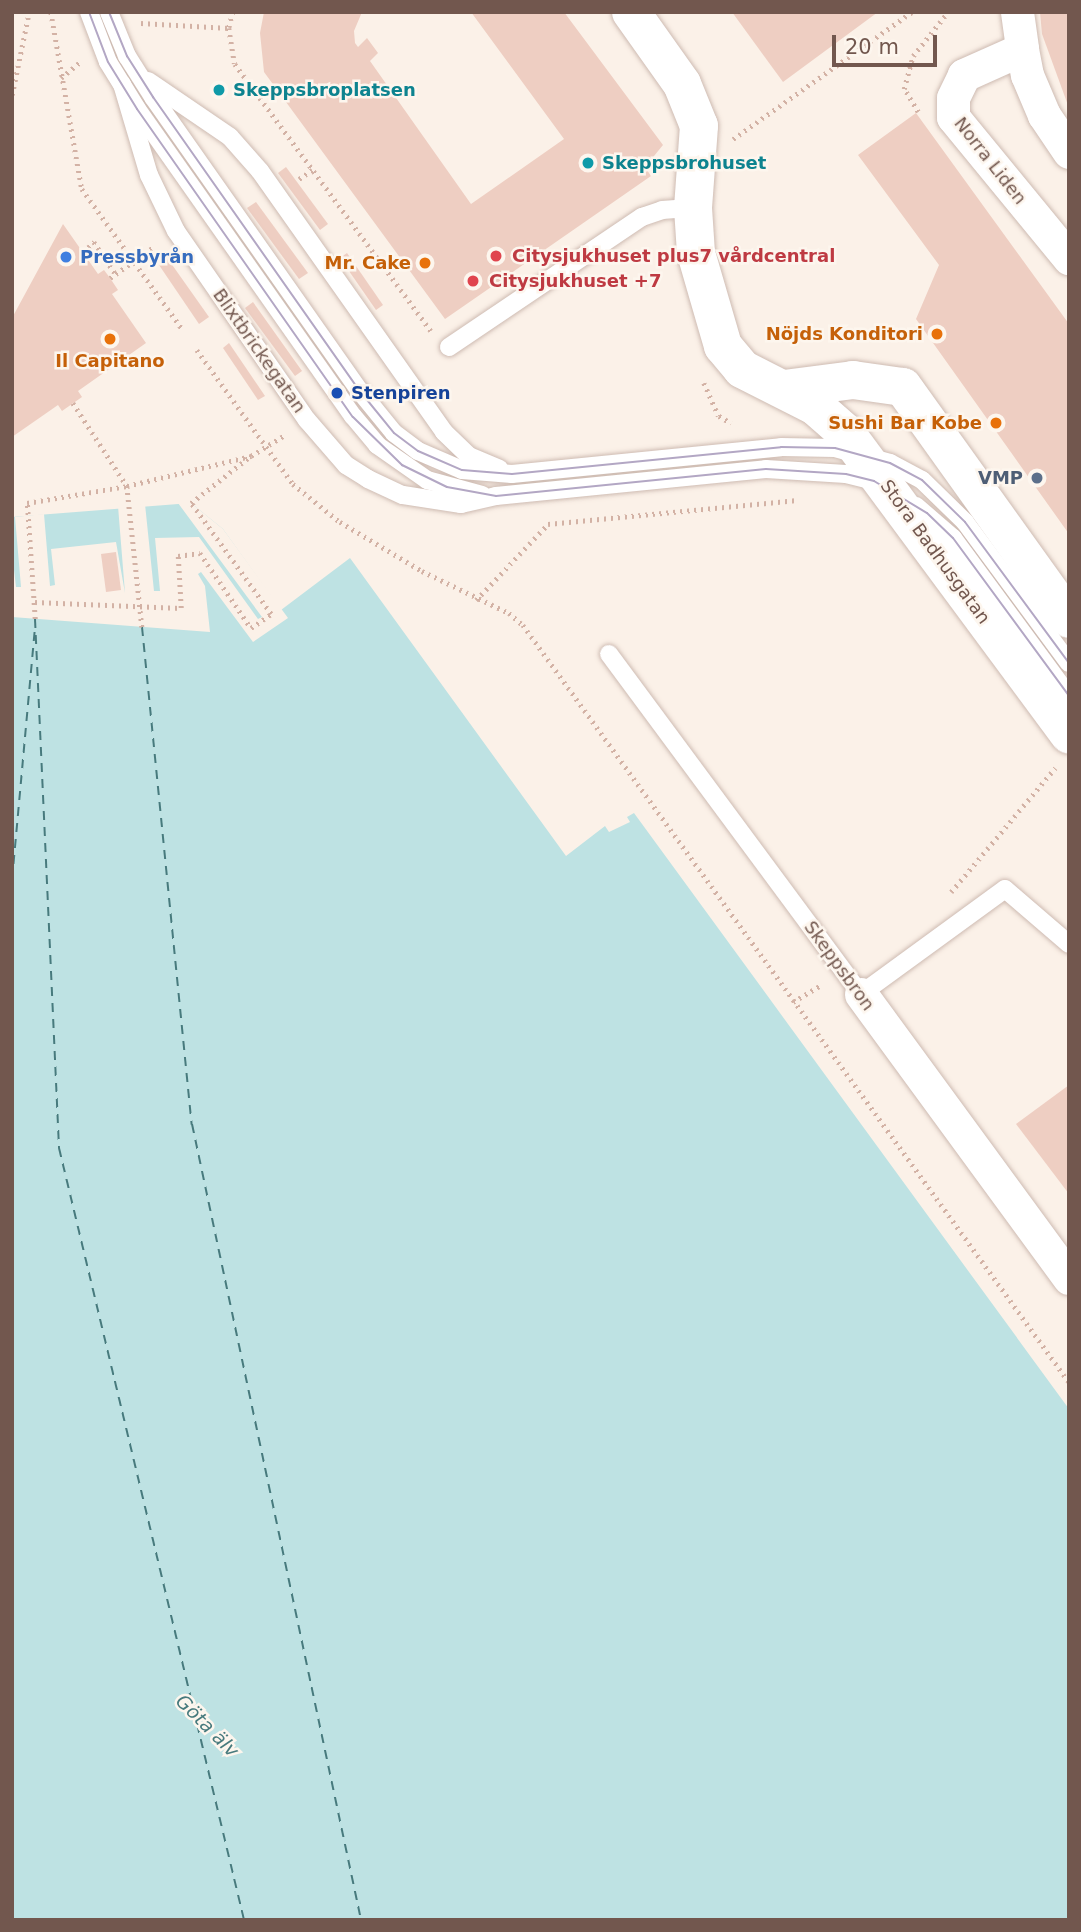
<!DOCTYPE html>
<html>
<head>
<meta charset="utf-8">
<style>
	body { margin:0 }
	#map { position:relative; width:1081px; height:1932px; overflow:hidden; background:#fbf1e8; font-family:"DejaVu Sans",sans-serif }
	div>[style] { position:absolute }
	.water>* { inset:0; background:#bee2e3 }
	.pier>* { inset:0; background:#fbf1e8 }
	.ferry>* { height:2px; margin-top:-1px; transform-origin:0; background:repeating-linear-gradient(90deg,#477a7d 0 9px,transparent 0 16px) }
	.building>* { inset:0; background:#eecec2 }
	.path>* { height:4.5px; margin-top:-2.25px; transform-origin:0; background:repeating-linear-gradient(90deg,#d3b2a5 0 2px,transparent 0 7px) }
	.roads { filter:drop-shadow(0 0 2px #cebbb2) drop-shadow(0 0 2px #cebbb2) }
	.lane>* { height:18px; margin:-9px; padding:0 9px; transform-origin:9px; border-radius:9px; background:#fff }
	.street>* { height:33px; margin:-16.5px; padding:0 16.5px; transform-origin:16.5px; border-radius:16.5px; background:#fff }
	.secondary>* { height:38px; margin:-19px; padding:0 19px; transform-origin:19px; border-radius:19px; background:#fff }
	.tram>* { height:2px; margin:-1px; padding:0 1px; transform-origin:1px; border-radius:1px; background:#b3a7c4 }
	.dots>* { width:19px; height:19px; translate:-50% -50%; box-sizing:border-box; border:4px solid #fdf6ee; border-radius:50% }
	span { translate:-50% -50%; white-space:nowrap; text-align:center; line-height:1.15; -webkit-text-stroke:5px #fdf6ee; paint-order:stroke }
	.culture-label { font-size:18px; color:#0d838f; font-weight:700 }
	.left { translate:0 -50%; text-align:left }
	.street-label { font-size:18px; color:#72574e }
	.health-label { font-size:18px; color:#be3a42; font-weight:700 }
	.shop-label { font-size:18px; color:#366cbe; font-weight:700 }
	.food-label { font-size:18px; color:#c56008; font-weight:700 }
	.right { translate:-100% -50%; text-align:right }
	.transit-label { font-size:18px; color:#164399; font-weight:700 }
	.service-label { font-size:18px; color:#4e5e75; font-weight:700 }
	.water-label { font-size:19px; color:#477a7d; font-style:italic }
	.frame { position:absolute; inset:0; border:14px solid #72574e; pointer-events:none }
	.scale { position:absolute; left:832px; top:35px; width:105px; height:32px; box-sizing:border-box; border:4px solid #72574e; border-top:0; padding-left:9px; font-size:21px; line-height:24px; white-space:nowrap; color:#72574e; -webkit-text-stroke:5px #fdf6ee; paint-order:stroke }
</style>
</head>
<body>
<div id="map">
	<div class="water">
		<i style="clip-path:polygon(191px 503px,223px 529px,281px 610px,350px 558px,566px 856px,605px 826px,609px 832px,630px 822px,627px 817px,634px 813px,1069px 1409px,1069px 1920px,12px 1920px,12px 517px)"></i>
	</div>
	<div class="pier">
		<i style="clip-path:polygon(178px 503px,191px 503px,223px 529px,288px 618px,253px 642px,201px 572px,198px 574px,205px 586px,210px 632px,12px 617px,12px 553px,16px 587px,21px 587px,15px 517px,44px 514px,50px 586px,55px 585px,51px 549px,116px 542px,125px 593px,118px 506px,145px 504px,154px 591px,160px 591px,155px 538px,199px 537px,258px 619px,262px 617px)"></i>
	</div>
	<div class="ferry">
		<i style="left:35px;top:619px;width:530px;rotate:87.4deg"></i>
		<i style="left:59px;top:1148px;width:794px;rotate:76.52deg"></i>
		<i style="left:142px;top:627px;width:500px;rotate:84.3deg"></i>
		<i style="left:192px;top:1124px;width:814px;rotate:78.01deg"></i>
		<i style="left:12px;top:880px;width:254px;rotate:-84.8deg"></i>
	</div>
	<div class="building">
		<i style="clip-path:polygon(264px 12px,362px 12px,354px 31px,355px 43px,358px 47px,367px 38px,378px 53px,370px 61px,471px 204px,564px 139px,471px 12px,564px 12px,663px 145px,645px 167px,651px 176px,445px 319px,264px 72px,260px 33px)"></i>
		<i style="clip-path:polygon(732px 12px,878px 12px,783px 82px)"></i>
		<i style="clip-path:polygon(1040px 12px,1069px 12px,1069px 108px,1042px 34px)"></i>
		<i style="clip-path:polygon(916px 113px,1069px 324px,1069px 534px,916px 319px,939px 265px,858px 155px)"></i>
		<i style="clip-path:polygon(286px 167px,328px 224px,320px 230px,278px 173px)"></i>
		<i style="clip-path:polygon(256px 202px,308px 273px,299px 279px,247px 208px)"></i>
		<i style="clip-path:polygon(63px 224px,98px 274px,104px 270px,110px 278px,118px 290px,112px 294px,146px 343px,78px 391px,82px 397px,62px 411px,58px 405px,12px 437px,12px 318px)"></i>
		<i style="clip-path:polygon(347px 253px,383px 305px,376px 310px,340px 258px)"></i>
		<i style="clip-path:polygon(168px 259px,209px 317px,199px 324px,159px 265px)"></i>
		<i style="clip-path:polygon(253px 302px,302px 371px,295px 376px,245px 308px)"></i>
		<i style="clip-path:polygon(229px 343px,265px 396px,258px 400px,223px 348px)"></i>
		<i style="clip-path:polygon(116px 552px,121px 590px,106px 592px,101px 554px)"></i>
		<i style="clip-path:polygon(1069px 1085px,1069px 1194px,1016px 1124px)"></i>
	</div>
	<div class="path">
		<i style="left:51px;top:12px;width:180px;rotate:80.1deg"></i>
		<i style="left:82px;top:189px;width:173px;rotate:54.4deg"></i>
		<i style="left:233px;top:12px;width:16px;rotate:104deg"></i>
		<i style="left:229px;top:28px;width:36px;rotate:81deg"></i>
		<i style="left:235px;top:64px;width:331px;rotate:53.7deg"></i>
		<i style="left:141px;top:23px;width:88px;rotate:3.3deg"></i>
		<i style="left:61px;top:78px;width:26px;rotate:-40deg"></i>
		<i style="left:12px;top:95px;width:85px;rotate:-78.4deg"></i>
		<i style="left:918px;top:112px;width:27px;rotate:-121deg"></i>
		<i style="left:904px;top:89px;width:34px;rotate:-75deg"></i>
		<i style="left:913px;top:56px;width:56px;rotate:-51.5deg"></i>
		<i style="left:733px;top:139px;width:219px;rotate:-35.4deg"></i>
		<i style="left:299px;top:179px;width:16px;rotate:-35deg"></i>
		<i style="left:83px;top:252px;width:15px;rotate:-42deg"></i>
		<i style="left:94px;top:242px;width:37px;rotate:56deg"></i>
		<i style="left:110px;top:278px;width:55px;rotate:-35.4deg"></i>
		<i style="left:197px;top:350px;width:165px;rotate:54.4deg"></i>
		<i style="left:293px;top:484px;width:60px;rotate:39deg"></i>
		<i style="left:340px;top:522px;width:96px;rotate:30.9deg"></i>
		<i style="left:422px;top:571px;width:97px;rotate:25.8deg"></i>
		<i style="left:509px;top:613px;width:18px;rotate:41deg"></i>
		<i style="left:523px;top:625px;width:933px;rotate:54.2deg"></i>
		<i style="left:704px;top:383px;width:36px;rotate:66deg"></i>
		<i style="left:719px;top:416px;width:14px;rotate:30deg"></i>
		<i style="left:73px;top:403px;width:99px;rotate:57deg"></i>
		<i style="left:127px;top:486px;width:142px;rotate:83.9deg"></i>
		<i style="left:476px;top:600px;width:105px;rotate:-46.5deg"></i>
		<i style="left:548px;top:524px;width:248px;rotate:-5.5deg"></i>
		<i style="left:35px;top:602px;width:146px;rotate:2.4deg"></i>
		<i style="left:181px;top:608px;width:52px;rotate:-93.3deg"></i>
		<i style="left:178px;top:556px;width:22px;rotate:-8deg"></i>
		<i style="left:200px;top:553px;width:91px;rotate:55.8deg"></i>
		<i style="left:251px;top:628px;width:24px;rotate:-35deg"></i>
		<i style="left:271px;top:614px;width:137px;rotate:-125.8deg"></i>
		<i style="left:191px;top:503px;width:73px;rotate:-38.3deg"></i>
		<i style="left:35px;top:619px;width:116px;rotate:-93.9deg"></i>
		<i style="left:27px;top:503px;width:101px;rotate:-9.6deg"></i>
		<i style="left:127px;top:486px;width:128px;rotate:-13.6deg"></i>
		<i style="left:251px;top:456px;width:40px;rotate:-32deg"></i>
		<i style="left:951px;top:892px;width:162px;rotate:-50deg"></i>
		<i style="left:793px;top:1002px;width:33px;rotate:-31deg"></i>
	</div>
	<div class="roads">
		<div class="lane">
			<i style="left:89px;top:12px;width:53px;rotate:69.2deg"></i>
			<i style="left:108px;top:62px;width:55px;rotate:58.3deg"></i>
			<i style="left:137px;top:109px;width:375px;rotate:54.9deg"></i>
			<i style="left:353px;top:416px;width:38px;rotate:50deg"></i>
			<i style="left:377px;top:445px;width:61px;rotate:35deg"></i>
			<i style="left:427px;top:480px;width:57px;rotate:15.3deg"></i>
			<i style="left:109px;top:12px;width:48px;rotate:67.8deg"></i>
			<i style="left:127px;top:56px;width:49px;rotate:57.6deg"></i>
			<i style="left:153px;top:97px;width:358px;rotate:54.9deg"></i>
			<i style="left:359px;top:390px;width:55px;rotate:50.9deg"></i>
			<i style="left:394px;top:433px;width:30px;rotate:37deg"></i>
			<i style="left:418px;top:451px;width:48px;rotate:23.4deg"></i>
			<i style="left:462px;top:470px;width:50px;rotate:4.6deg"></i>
			<i style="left:512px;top:474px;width:270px;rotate:-5.7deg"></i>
			<i style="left:781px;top:447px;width:54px;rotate:1.1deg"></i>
			<i style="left:835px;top:448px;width:57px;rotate:15.3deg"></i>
			<i style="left:890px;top:463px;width:36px;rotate:28deg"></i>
			<i style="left:922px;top:480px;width:60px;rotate:44.3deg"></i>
			<i style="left:965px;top:522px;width:175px;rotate:53.6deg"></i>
			<i style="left:148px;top:81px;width:99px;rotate:34.3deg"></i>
			<i style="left:230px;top:137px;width:45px;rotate:48.6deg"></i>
			<i style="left:260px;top:171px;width:319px;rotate:54.8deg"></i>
			<i style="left:444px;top:432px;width:35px;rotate:44deg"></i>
			<i style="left:469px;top:456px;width:33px;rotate:23deg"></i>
			<i style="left:122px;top:84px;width:95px;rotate:73.5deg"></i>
			<i style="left:149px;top:175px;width:62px;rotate:64.3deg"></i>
			<i style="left:176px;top:231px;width:230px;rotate:55.3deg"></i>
			<i style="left:307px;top:420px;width:60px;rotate:49.1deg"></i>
			<i style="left:346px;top:465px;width:26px;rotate:32deg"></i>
			<i style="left:368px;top:479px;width:38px;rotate:25deg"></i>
			<i style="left:403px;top:495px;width:59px;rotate:8.8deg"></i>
			<i style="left:461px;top:504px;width:36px;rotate:-13deg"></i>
			<i style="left:496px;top:496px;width:271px;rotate:-5.7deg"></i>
			<i style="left:766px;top:469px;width:80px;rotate:3.6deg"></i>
			<i style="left:846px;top:474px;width:29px;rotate:14deg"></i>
			<i style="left:449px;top:347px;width:233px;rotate:-34deg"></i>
			<i style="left:642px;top:217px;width:21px;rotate:-19deg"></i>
			<i style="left:662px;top:210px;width:31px;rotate:-4deg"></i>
			<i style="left:916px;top:506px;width:49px;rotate:40.9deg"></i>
			<i style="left:953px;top:538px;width:196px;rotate:53.7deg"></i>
			<i style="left:609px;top:654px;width:423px;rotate:53.5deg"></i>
			<i style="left:861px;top:994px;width:178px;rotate:-36.1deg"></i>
			<i style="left:1005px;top:889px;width:84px;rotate:40.7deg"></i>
		</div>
		<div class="street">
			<i style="left:1017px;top:12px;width:37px;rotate:82deg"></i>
			<i style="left:1069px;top:152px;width:45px;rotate:-124deg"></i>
			<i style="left:1044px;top:115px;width:43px;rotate:-113deg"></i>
			<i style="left:1027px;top:75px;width:26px;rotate:-101deg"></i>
			<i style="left:1022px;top:49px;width:64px;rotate:155.9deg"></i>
			<i style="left:964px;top:75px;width:25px;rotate:116deg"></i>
			<i style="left:953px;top:98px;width:19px;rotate:90deg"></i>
			<i style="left:953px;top:117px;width:183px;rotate:50.6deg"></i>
			<i style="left:861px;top:994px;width:352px;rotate:53.8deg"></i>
		</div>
		<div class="secondary">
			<i style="left:631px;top:12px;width:88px;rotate:54.7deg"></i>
			<i style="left:682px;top:84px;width:45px;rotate:68deg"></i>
			<i style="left:699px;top:126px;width:82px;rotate:94.2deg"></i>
			<i style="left:693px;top:208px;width:45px;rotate:86.2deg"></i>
			<i style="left:696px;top:253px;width:97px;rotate:73.8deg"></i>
			<i style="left:723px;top:346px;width:30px;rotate:50deg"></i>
			<i style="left:742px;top:369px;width:82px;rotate:26.9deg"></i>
			<i style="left:815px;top:406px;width:41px;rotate:41.1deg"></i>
			<i style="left:846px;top:433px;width:375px;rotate:53.5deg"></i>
			<i style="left:784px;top:389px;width:70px;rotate:-7.4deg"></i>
			<i style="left:853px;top:380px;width:50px;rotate:8deg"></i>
			<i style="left:903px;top:387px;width:285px;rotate:54.4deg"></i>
		</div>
	</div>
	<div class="tram">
		<i style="left:89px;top:12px;width:53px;rotate:69.2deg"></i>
		<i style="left:108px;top:62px;width:55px;rotate:58.3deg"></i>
		<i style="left:137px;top:109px;width:376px;rotate:55deg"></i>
		<i style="left:353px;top:417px;width:69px;rotate:44.4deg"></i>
		<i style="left:402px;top:465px;width:50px;rotate:26.1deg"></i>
		<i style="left:447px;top:487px;width:50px;rotate:10.4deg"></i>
		<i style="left:496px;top:496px;width:271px;rotate:-5.7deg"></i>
		<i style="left:766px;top:469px;width:80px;rotate:3.6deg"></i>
		<i style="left:846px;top:474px;width:29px;rotate:14deg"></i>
		<i style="left:874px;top:481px;width:62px;rotate:31.1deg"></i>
		<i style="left:927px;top:513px;width:36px;rotate:44deg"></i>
		<i style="left:953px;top:538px;width:196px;rotate:53.7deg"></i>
		<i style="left:109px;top:12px;width:48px;rotate:67.8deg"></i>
		<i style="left:127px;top:56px;width:49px;rotate:57.6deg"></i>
		<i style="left:153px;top:97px;width:358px;rotate:54.9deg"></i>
		<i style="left:359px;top:390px;width:55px;rotate:50.9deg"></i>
		<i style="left:394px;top:433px;width:30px;rotate:37deg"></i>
		<i style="left:418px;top:451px;width:48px;rotate:23.4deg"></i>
		<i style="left:462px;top:470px;width:50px;rotate:4.6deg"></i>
		<i style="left:512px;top:474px;width:270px;rotate:-5.7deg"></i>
		<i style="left:781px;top:447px;width:54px;rotate:1.1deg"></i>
		<i style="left:835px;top:448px;width:57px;rotate:15.3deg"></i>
		<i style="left:890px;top:463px;width:36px;rotate:28deg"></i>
		<i style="left:922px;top:480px;width:60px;rotate:44.3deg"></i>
		<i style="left:965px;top:522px;width:175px;rotate:53.6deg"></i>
	</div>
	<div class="dots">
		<i style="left:219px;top:90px;background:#0f9aa8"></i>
		<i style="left:588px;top:163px;background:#0f9aa8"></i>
		<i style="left:496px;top:256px;background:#e0444e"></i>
		<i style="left:66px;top:257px;background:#3f7fe0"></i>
		<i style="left:425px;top:263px;background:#e8710a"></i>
		<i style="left:473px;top:281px;background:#e0444e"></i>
		<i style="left:937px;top:334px;background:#e8710a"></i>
		<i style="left:110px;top:339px;background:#e8710a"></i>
		<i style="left:337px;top:393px;background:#1a4fb4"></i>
		<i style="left:996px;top:423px;background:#e8710a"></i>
		<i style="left:1037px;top:478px;background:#5c6f8a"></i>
	</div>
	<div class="culture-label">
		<span class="left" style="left:233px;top:90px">Skeppsbroplatsen</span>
		<span class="left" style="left:602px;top:163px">Skeppsbrohuset</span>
	</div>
	<div class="street-label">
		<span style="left:990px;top:161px;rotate:52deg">Norra Liden</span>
		<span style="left:259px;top:351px;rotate:55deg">Blixtbrickegatan</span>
		<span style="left:935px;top:552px;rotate:54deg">Stora Badhusgatan</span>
		<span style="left:839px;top:966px;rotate:54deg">Skeppsbron</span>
	</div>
	<div class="health-label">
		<span class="left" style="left:512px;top:256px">Citysjukhuset plus7 vårdcentral</span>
		<span class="left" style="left:489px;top:281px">Citysjukhuset +7</span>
	</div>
	<div class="shop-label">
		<span class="left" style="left:80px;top:257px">Pressbyrån</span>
	</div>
	<div class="food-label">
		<span class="right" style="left:411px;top:263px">Mr. Cake</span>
		<span class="right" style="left:923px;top:334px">Nöjds Konditori</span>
		<span style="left:110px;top:361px">Il Capitano</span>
		<span class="right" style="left:982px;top:423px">Sushi Bar Kobe</span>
	</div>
	<div class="transit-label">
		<span class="left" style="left:351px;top:393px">Stenpiren</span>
	</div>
	<div class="service-label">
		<span class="right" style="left:1023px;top:478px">VMP</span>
	</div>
	<div class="water-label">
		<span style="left:207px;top:1726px;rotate:45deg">Göta älv</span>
	</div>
	<div class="frame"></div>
	<div class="scale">20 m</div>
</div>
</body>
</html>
